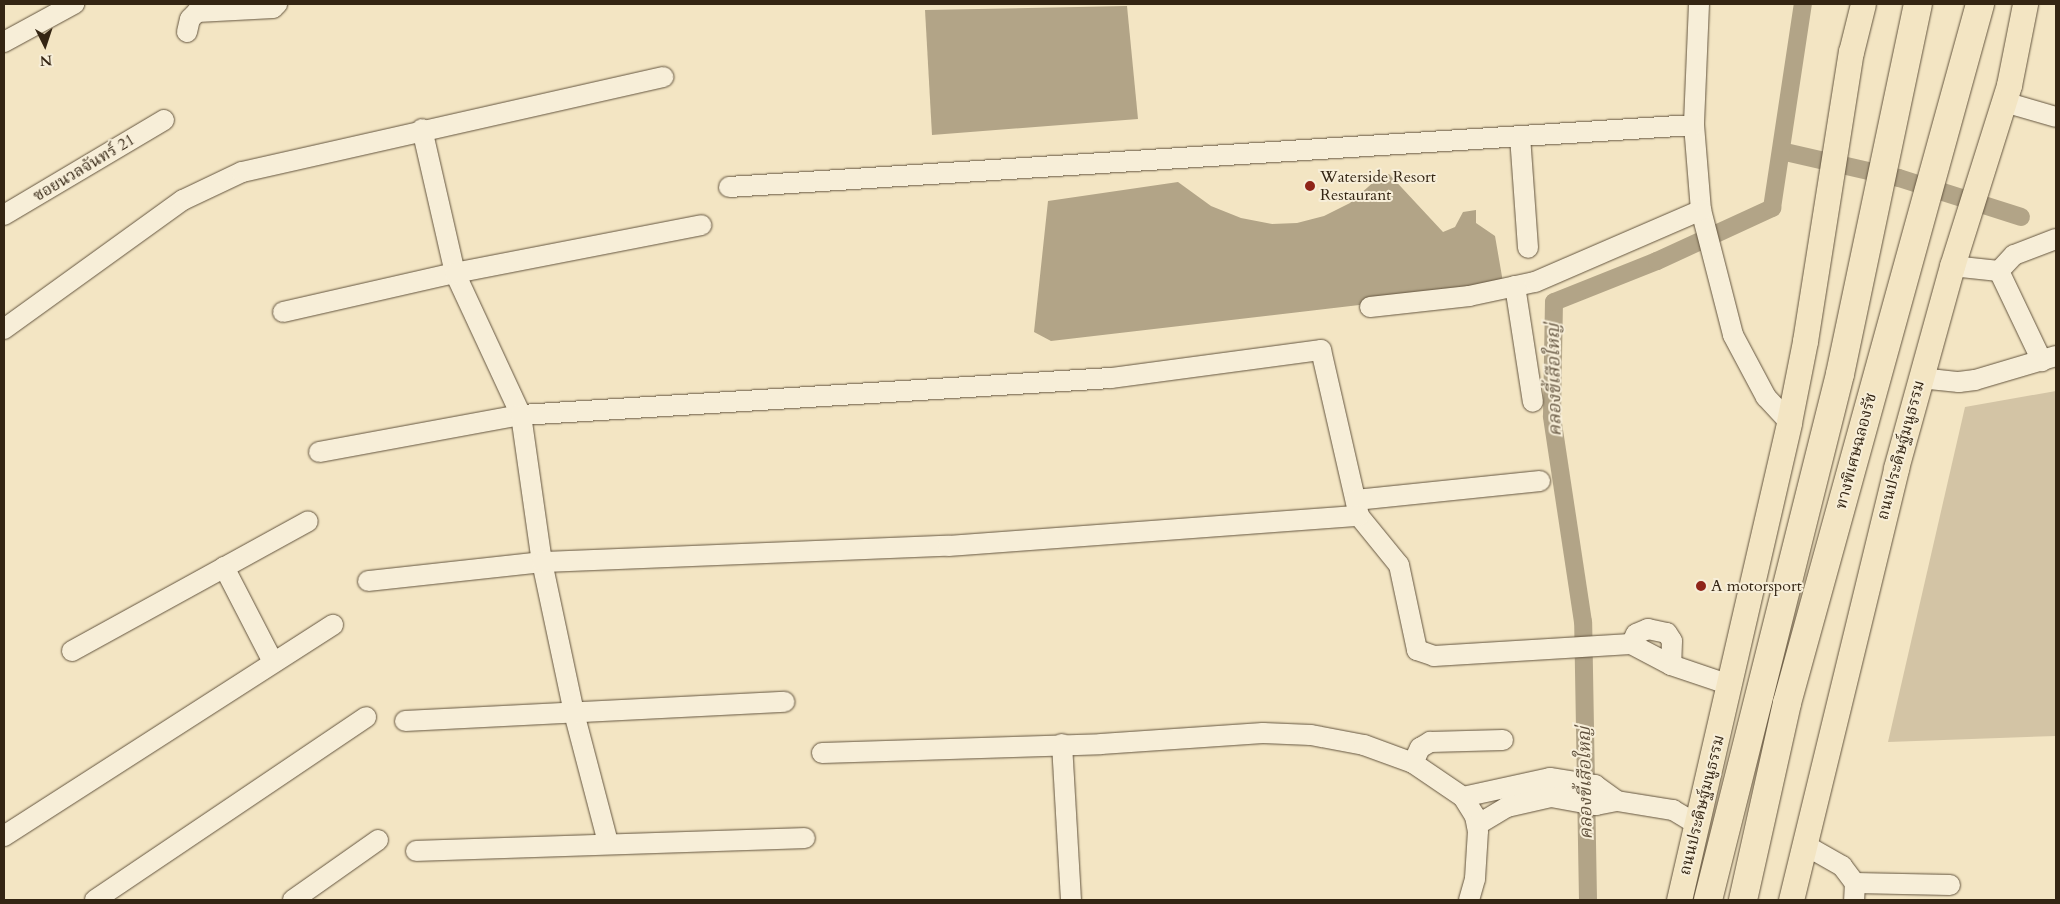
<!DOCTYPE html>
<html>
<head>
<meta charset="utf-8">
<style>
	body { margin:0 }
	#map { position:relative; width:2060px; height:904px; overflow:hidden; background:#f3e5c3; font-family:Cardo,"Noto Serif Thai",serif }
	div>[style] { position:absolute }
	.green>* { inset:0; background:#d3c4a5 }
	.water>* { inset:0; background:#b2a487 }
	.canal>* { height:18px; margin:-9px; padding:0 9px; transform-origin:9px; border-radius:9px; background:#b2a487 }
	.roads { filter:drop-shadow(0 0 1px #64553f) drop-shadow(0 0 1px #64553f) }
	.minor>* { height:20px; margin:-10px; padding:0 10px; transform-origin:10px; border-radius:10px; background:#f7eed8 }
	.major>* { height:25px; margin:-12.5px; padding:0 12.5px; transform-origin:12.5px; border-radius:12.5px; background:#f3e5c3 }
	.highway>* { height:28px; margin:-14px; padding:0 14px; transform-origin:14px; border-radius:14px; background:#f3e5c3 }
	.dots>* { width:14px; height:14px; translate:-50% -50%; box-sizing:border-box; border:2px solid #f7eed8; border-radius:50% }
	span { translate:-50% -50%; white-space:nowrap; text-align:center; line-height:1.15; -webkit-text-stroke:4px #f7eed8; paint-order:stroke }
	.street-label { font-size:16px; color:#342513 }
	.poi-label { font-size:16px; color:#342513 }
	.left { translate:0 -50%; text-align:left }
	.water-label { font-size:18px; color:#60513c; font-style:italic }
	.frame { position:absolute; inset:0; border:5px solid #342513; pointer-events:none }
	.north { position:absolute; left:20px; top:20px; width:50px; height:50px; -webkit-text-stroke:4px #f7eed8; paint-order:stroke; rotate:176deg; font-size:14px; font-weight:700; line-height:20px; text-align:center; color:#342513 }
	.north::after { content:''; display:block; margin:auto; width:18px; height:22px; background:#342513; clip-path:polygon(50% 0,100% 100%,50% 72%,0 100%) }
</style>
</head>
<body>
<div id="map">
	<div class="green">
		<i style="clip-path:polygon(2056px 391px,2056px 736px,1888px 742px,1965px 407px)"></i>
	</div>
	<div class="water">
		<i style="clip-path:polygon(1127px 6px,1138px 119px,932px 135px,925px 10px)"></i>
		<i style="clip-path:polygon(1389px 174px,1443px 232px,1455px 227px,1463px 212px,1476px 210px,1476px 223px,1495px 236px,1504px 288px,1051px 341px,1034px 332px,1048px 201px,1178px 182px,1211px 206px,1241px 218px,1272px 224px,1297px 223px,1324px 216px,1350px 203px,1377px 179px)"></i>
	</div>
	<div class="canal">
		<i style="left:1781px;top:151px;width:121px;rotate:12.9deg"></i>
		<i style="left:1899px;top:178px;width:128px;rotate:17.7deg"></i>
		<i style="left:1588px;top:900px;width:278px;rotate:-91deg"></i>
		<i style="left:1583px;top:622px;width:208px;rotate:-98.6deg"></i>
		<i style="left:1552px;top:416px;width:114px;rotate:-89deg"></i>
		<i style="left:1554px;top:302px;width:111px;rotate:-21.7deg"></i>
		<i style="left:1657px;top:261px;width:127px;rotate:-24.7deg"></i>
		<i style="left:1772px;top:208px;width:206px;rotate:-81.4deg"></i>
	</div>
	<div class="roads">
		<div class="minor">
			<i style="left:1699px;top:4px;width:121px;rotate:92.4deg"></i>
			<i style="left:1694px;top:125px;width:85px;rotate:85.3deg"></i>
			<i style="left:1701px;top:210px;width:129px;rotate:75.6deg"></i>
			<i style="left:1733px;top:335px;width:70px;rotate:62deg"></i>
			<i style="left:1766px;top:397px;width:34px;rotate:47deg"></i>
			<i style="left:187px;top:32px;width:13px;rotate:-77deg"></i>
			<i style="left:190px;top:19px;width:10px;rotate:-45deg"></i>
			<i style="left:197px;top:12px;width:76px;rotate:-3deg"></i>
			<i style="left:273px;top:8px;width:6px;rotate:-45deg"></i>
			<i style="left:4px;top:42px;width:80px;rotate:-28.5deg"></i>
			<i style="left:2004px;top:102px;width:54px;rotate:16.1deg"></i>
			<i style="left:422px;top:129px;width:148px;rotate:77.1deg"></i>
			<i style="left:455px;top:273px;width:157px;rotate:65.1deg"></i>
			<i style="left:521px;top:415px;width:148px;rotate:81.9deg"></i>
			<i style="left:542px;top:562px;width:154px;rotate:78deg"></i>
			<i style="left:574px;top:713px;width:134px;rotate:75.3deg"></i>
			<i style="left:1520px;top:136px;width:112px;rotate:85.9deg"></i>
			<i style="left:729px;top:187px;width:967px;rotate:-3.68deg"></i>
			<i style="left:4px;top:215px;width:186px;rotate:-30.7deg"></i>
			<i style="left:1952px;top:266px;width:47px;rotate:6.1deg"></i>
			<i style="left:1999px;top:271px;width:22px;rotate:-47deg"></i>
			<i style="left:2014px;top:255px;width:45px;rotate:-20.9deg"></i>
			<i style="left:1999px;top:271px;width:100px;rotate:64.5deg"></i>
			<i style="left:1515px;top:286px;width:117px;rotate:81.2deg"></i>
			<i style="left:1370px;top:307px;width:100px;rotate:-6.3deg"></i>
			<i style="left:1469px;top:296px;width:67px;rotate:-12deg"></i>
			<i style="left:1535px;top:282px;width:181px;rotate:-23.4deg"></i>
			<i style="left:283px;top:312px;width:176px;rotate:-12.8deg"></i>
			<i style="left:455px;top:273px;width:251px;rotate:-11deg"></i>
			<i style="left:4px;top:329px;width:221px;rotate:-35.8deg"></i>
			<i style="left:183px;top:200px;width:65px;rotate:-25.4deg"></i>
			<i style="left:242px;top:172px;width:432px;rotate:-12.7deg"></i>
			<i style="left:1920px;top:378px;width:39px;rotate:6deg"></i>
			<i style="left:1959px;top:382px;width:16px;rotate:-7deg"></i>
			<i style="left:1975px;top:380px;width:84px;rotate:-16.5deg"></i>
			<i style="left:319px;top:452px;width:205px;rotate:-10.4deg"></i>
			<i style="left:521px;top:415px;width:591px;rotate:-3.59deg"></i>
			<i style="left:1111px;top:378px;width:212px;rotate:-7.6deg"></i>
			<i style="left:1321px;top:350px;width:170px;rotate:77.1deg"></i>
			<i style="left:1359px;top:516px;width:63px;rotate:50.8deg"></i>
			<i style="left:1399px;top:565px;width:87px;rotate:78deg"></i>
			<i style="left:1417px;top:650px;width:18px;rotate:19deg"></i>
			<i style="left:1434px;top:656px;width:197px;rotate:-3.5deg"></i>
			<i style="left:1631px;top:644px;width:45px;rotate:27.7deg"></i>
			<i style="left:1671px;top:665px;width:62px;rotate:18.7deg"></i>
			<i style="left:1356px;top:500px;width:185px;rotate:-5.9deg"></i>
			<i style="left:224px;top:567px;width:107px;rotate:62.7deg"></i>
			<i style="left:368px;top:581px;width:175px;rotate:-6.2deg"></i>
			<i style="left:542px;top:562px;width:406px;rotate:-2.3deg"></i>
			<i style="left:948px;top:546px;width:412px;rotate:-4.2deg"></i>
			<i style="left:1631px;top:644px;width:11px;rotate:-63deg"></i>
			<i style="left:1636px;top:634px;width:13px;rotate:-23deg"></i>
			<i style="left:1648px;top:629px;width:19px;rotate:12deg"></i>
			<i style="left:1667px;top:633px;width:9px;rotate:58deg"></i>
			<i style="left:1672px;top:641px;width:24px;rotate:92deg"></i>
			<i style="left:72px;top:651px;width:269px;rotate:-28.8deg"></i>
			<i style="left:405px;top:721px;width:380px;rotate:-2.9deg"></i>
			<i style="left:1062px;top:744px;width:156px;rotate:86.7deg"></i>
			<i style="left:822px;top:753px;width:279px;rotate:-1.8deg"></i>
			<i style="left:1101px;top:744px;width:162px;rotate:-3.9deg"></i>
			<i style="left:1263px;top:733px;width:48px;rotate:2.4deg"></i>
			<i style="left:1311px;top:735px;width:54px;rotate:10.7deg"></i>
			<i style="left:1364px;top:745px;width:52px;rotate:20.2deg"></i>
			<i style="left:1413px;top:763px;width:60px;rotate:34.2deg"></i>
			<i style="left:1463px;top:797px;width:22px;rotate:58deg"></i>
			<i style="left:1475px;top:816px;width:15px;rotate:79deg"></i>
			<i style="left:1478px;top:831px;width:48px;rotate:93.6deg"></i>
			<i style="left:1475px;top:879px;width:22px;rotate:106deg"></i>
			<i style="left:1413px;top:763px;width:17px;rotate:-65deg"></i>
			<i style="left:1420px;top:748px;width:12px;rotate:-31deg"></i>
			<i style="left:1430px;top:742px;width:73px;rotate:-1.6deg"></i>
			<i style="left:1463px;top:797px;width:89px;rotate:-12.3deg"></i>
			<i style="left:1550px;top:778px;width:46px;rotate:8.8deg"></i>
			<i style="left:1595px;top:785px;width:27px;rotate:36deg"></i>
			<i style="left:1477px;top:825px;width:35px;rotate:-31deg"></i>
			<i style="left:1507px;top:807px;width:45px;rotate:-12.8deg"></i>
			<i style="left:1551px;top:797px;width:46px;rotate:10.1deg"></i>
			<i style="left:1596px;top:805px;width:21px;rotate:-11deg"></i>
			<i style="left:1617px;top:801px;width:57px;rotate:9.1deg"></i>
			<i style="left:1673px;top:810px;width:29px;rotate:31deg"></i>
			<i style="left:4px;top:836px;width:391px;rotate:-32.7deg"></i>
			<i style="left:1805px;top:845px;width:43px;rotate:29.6deg"></i>
			<i style="left:1842px;top:866px;width:21px;rotate:53deg"></i>
			<i style="left:1855px;top:883px;width:17px;rotate:93deg"></i>
			<i style="left:416px;top:851px;width:389px;rotate:-1.9deg"></i>
			<i style="left:1855px;top:883px;width:95px;rotate:1.2deg"></i>
			<i style="left:95px;top:900px;width:327px;rotate:-34deg"></i>
			<i style="left:293px;top:900px;width:104px;rotate:-35.2deg"></i>
		</div>
		<div class="major">
			<i style="left:1679px;top:900px;width:490px;rotate:-77deg"></i>
			<i style="left:1789px;top:422px;width:83px;rotate:-78.8deg"></i>
			<i style="left:1805px;top:341px;width:293px;rotate:-81deg"></i>
			<i style="left:1851px;top:52px;width:49px;rotate:-76deg"></i>
			<i style="left:1791px;top:900px;width:445px;rotate:-76.3deg"></i>
			<i style="left:1896px;top:468px;width:210px;rotate:-74.5deg"></i>
			<i style="left:1952px;top:266px;width:190px;rotate:-72.5deg"></i>
			<i style="left:2009px;top:85px;width:83px;rotate:-78.8deg"></i>
		</div>
		<div class="highway">
			<i style="left:1708px;top:900px;width:542px;rotate:-75.91deg"></i>
			<i style="left:1840px;top:374px;width:378px;rotate:-78.1deg"></i>
			<i style="left:1743px;top:900px;width:202px;rotate:-77.4deg"></i>
			<i style="left:1787px;top:703px;width:725px;rotate:-74.56deg"></i>
		</div>
	</div>
	<div class="dots">
		<i style="left:1310px;top:186px;background:#8f2418"></i>
		<i style="left:1701px;top:586px;background:#8f2418"></i>
	</div>
	<div class="street-label">
		<span style="left:84px;top:168px;rotate:-31deg">ซอยนวลจันทร์ 21</span>
		<span style="left:1901px;top:450px;rotate:-75deg">ถนนประดิษฐ์มนูธรรม</span>
		<span style="left:1856px;top:451px;rotate:-75deg">ทางพิเศษฉลองรัช</span>
		<span style="left:1702px;top:805px;rotate:-76deg">ถนนประดิษฐ์มนูธรรม</span>
	</div>
	<div class="poi-label">
		<span class="left" style="left:1320px;top:186px">Waterside Resort<br>Restaurant</span>
		<span class="left" style="left:1711px;top:586px">A motorsport</span>
	</div>
	<div class="water-label">
		<span style="left:1555px;top:380px;rotate:-91deg">คลองขี้เสือใหญ่</span>
		<span style="left:1586px;top:783px;rotate:-91deg">คลองขี้เสือใหญ่</span>
	</div>
	<div class="frame"></div>
	<div class="north">N</div>
</div>
</body>
</html>
